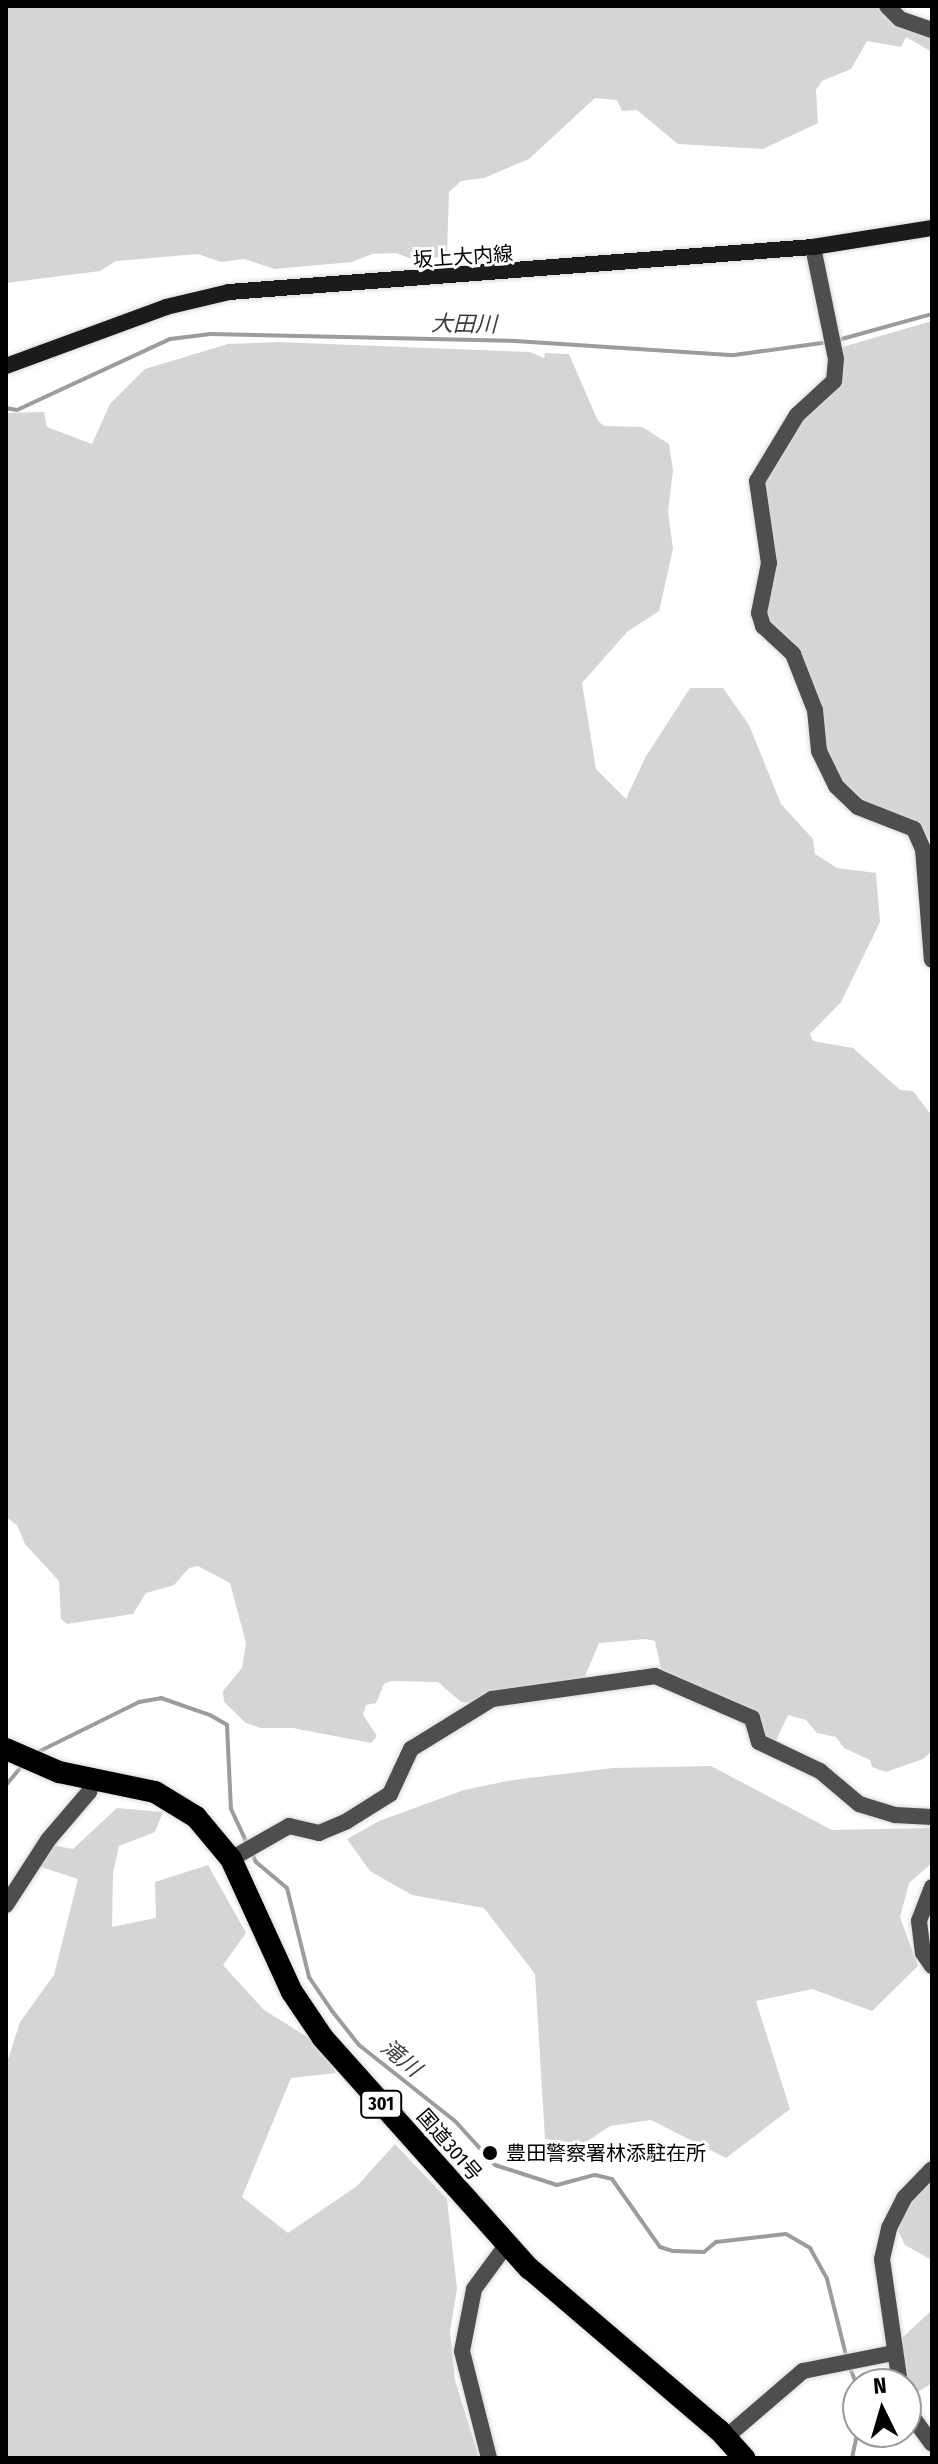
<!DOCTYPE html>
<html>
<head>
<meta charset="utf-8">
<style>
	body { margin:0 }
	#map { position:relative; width:938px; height:2464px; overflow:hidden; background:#fff; font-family:"Fira Sans Condensed","Noto Sans JP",sans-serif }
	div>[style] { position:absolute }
	.green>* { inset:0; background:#d5d5d5 }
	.stream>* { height:4px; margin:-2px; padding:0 2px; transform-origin:2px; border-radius:2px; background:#9c9c9c }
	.roads { filter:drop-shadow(0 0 2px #dbdbdb) drop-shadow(0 0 2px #dbdbdb) }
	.minor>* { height:16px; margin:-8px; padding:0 8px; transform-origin:8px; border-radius:8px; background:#4e4e4e }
	.secondary>* { height:16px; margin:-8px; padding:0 8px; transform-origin:8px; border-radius:8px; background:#1b1b1b }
	.trunk>* { height:22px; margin:-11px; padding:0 11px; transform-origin:11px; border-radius:11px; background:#000 }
	.dots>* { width:22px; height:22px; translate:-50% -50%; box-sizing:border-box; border:4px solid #fff; border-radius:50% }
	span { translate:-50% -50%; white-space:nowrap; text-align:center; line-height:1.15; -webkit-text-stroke:6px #fff; paint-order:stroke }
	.shield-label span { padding:2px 6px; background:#fff; border:2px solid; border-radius:6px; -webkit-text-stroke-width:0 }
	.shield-label { font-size:18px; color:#000; font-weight:700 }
	.street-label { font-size:20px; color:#000 }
	.poi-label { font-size:20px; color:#000 }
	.left { translate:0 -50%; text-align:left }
	.water-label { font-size:22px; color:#3d3d3d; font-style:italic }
	.frame { position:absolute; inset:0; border:8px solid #000; pointer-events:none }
	.north { position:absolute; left:842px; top:2368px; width:80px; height:80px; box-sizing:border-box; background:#fff; border:2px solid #999; border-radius:50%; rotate:355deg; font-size:22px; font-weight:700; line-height:32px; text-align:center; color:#000 }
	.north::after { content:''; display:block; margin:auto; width:28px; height:36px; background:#000; clip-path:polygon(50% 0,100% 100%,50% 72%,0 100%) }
</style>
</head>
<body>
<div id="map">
	<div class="green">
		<i style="clip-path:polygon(6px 6px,881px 6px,932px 36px,932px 52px,906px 37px,901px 47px,867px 41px,851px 69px,822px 81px,816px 90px,818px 123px,763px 149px,678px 144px,637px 110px,622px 111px,617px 100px,595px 98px,529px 159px,484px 178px,461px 181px,449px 192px,447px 255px,417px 261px,396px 253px,372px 254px,352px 262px,275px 269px,244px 259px,221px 262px,198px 254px,116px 261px,100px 271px,6px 283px)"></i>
		<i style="clip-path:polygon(932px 321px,932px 841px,915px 827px,854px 802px,829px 767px,818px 712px,765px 618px,761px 483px,801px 414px,830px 392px,839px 348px)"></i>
		<i style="clip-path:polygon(278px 342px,530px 352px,544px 358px,545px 353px,569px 354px,598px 421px,604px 426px,642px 427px,669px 444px,673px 470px,668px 512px,673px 549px,659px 611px,627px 632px,582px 683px,596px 769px,626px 799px,645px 758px,690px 688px,723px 688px,749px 725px,781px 804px,813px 839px,815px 854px,837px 868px,876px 873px,880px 922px,841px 1002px,810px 1034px,813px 1041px,853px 1048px,900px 1090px,913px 1091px,932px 1116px,932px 1751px,923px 1759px,886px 1772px,872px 1767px,870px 1760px,844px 1748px,836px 1737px,817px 1733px,806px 1720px,788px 1715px,774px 1745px,662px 1673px,655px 1641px,646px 1639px,599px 1643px,583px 1681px,472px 1703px,461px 1702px,438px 1682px,391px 1681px,384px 1684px,376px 1703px,366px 1705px,363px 1715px,377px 1736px,371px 1743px,293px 1728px,261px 1728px,246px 1723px,224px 1702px,223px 1691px,242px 1668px,246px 1643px,230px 1583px,198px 1566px,189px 1568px,174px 1585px,146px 1593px,133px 1614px,67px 1624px,61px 1619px,59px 1581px,25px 1544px,17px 1525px,6px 1517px,6px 413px,44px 412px,47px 427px,92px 444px,110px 404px,145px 369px,228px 344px)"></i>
		<i style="clip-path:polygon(711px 1766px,832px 1830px,932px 1828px,932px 1863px,909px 1883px,900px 1917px,918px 1966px,872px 2011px,812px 1989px,756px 2001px,790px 2109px,726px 2158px,651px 2120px,610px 2126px,583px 2144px,545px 2139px,535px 1974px,484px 1908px,412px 1895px,370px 1871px,347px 1839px,379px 1821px,464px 1790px,513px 1780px,613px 1768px)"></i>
		<i style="clip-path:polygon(117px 1808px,163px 1812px,155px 1832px,119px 1846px,113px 1873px,112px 1927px,156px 1918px,155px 1882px,208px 1865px,246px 1933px,223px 1965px,264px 2010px,330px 2051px,335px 2073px,291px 2078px,242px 2197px,288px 2233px,357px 2186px,395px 2144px,447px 2199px,457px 2289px,450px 2331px,455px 2380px,479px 2458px,6px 2458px,6px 2066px,20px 2022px,54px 1975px,78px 1879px,35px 1865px,51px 1845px,73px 1849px)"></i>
		<i style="clip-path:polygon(932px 2174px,932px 2260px,905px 2245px,898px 2231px,908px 2204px)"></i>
		<i style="clip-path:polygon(932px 2310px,932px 2383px,906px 2400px,902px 2338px)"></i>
	</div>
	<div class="stream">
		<i style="left:838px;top:340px;width:98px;rotate:-15.5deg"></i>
		<i style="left:6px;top:408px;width:11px;rotate:10deg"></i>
		<i style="left:17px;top:410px;width:169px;rotate:-24.9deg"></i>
		<i style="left:170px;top:339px;width:39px;rotate:-7deg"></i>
		<i style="left:209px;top:334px;width:306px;rotate:1.3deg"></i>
		<i style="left:515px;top:341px;width:219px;rotate:3.7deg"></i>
		<i style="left:734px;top:355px;width:96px;rotate:-7.8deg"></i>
		<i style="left:36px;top:1753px;width:115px;rotate:-26.3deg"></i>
		<i style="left:139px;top:1702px;width:22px;rotate:-10deg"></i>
		<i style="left:161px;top:1698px;width:52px;rotate:19.1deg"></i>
		<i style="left:210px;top:1715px;width:20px;rotate:30deg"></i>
		<i style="left:227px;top:1725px;width:84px;rotate:87.3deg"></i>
		<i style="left:231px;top:1809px;width:38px;rotate:65deg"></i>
		<i style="left:6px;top:1785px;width:26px;rotate:-50deg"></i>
		<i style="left:251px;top:1851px;width:12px;rotate:66deg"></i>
		<i style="left:256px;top:1862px;width:40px;rotate:40deg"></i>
		<i style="left:287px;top:1888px;width:92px;rotate:76.1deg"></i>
		<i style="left:309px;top:1977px;width:41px;rotate:55.9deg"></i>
		<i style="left:332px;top:2011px;width:43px;rotate:51.5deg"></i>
		<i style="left:359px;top:2045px;width:122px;rotate:38.4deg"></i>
		<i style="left:455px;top:2121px;width:59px;rotate:47.7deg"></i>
		<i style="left:495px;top:2165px;width:65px;rotate:17.9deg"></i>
		<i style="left:557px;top:2185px;width:39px;rotate:-15deg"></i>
		<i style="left:595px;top:2175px;width:17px;rotate:13deg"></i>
		<i style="left:612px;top:2179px;width:83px;rotate:54.8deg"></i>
		<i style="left:660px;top:2247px;width:14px;rotate:17deg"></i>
		<i style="left:673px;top:2251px;width:31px;rotate:2deg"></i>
		<i style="left:704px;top:2252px;width:16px;rotate:-40deg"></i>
		<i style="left:716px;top:2242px;width:70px;rotate:-6.5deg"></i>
		<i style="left:786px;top:2234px;width:28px;rotate:30deg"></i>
		<i style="left:810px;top:2248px;width:35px;rotate:61deg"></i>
		<i style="left:827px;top:2279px;width:82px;rotate:76deg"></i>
		<i style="left:850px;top:2368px;width:22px;rotate:68deg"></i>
		<i style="left:852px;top:2458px;width:29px;rotate:-78deg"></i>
	</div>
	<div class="roads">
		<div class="minor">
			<i style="left:887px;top:6px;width:18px;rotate:45deg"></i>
			<i style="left:900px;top:19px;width:34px;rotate:19deg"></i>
			<i style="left:813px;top:247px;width:114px;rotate:78.4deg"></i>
			<i style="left:836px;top:359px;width:22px;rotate:95deg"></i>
			<i style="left:834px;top:381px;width:50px;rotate:137.4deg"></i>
			<i style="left:797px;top:415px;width:77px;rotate:121.2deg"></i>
			<i style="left:757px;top:481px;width:83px;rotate:81.7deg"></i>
			<i style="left:769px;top:563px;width:51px;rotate:101.3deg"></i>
			<i style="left:759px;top:613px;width:14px;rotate:73deg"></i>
			<i style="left:763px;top:626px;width:41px;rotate:43deg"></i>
			<i style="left:793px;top:654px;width:60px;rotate:68.6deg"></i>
			<i style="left:815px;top:710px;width:41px;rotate:84.4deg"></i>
			<i style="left:819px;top:751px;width:39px;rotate:64deg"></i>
			<i style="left:836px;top:786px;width:30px;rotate:44deg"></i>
			<i style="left:858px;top:807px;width:60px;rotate:21.4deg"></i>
			<i style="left:914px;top:829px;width:22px;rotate:66deg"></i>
			<i style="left:923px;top:849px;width:111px;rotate:85.4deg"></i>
			<i style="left:231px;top:1859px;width:67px;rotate:-29.6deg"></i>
			<i style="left:289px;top:1826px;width:31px;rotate:13deg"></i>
			<i style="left:319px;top:1833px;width:30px;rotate:-23deg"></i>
			<i style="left:347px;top:1821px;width:51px;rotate:-32.1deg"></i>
			<i style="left:390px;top:1794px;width:50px;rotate:-65deg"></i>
			<i style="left:411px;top:1749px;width:95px;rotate:-31.7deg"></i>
			<i style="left:492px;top:1699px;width:165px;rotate:-8deg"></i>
			<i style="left:655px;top:1676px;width:106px;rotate:23.4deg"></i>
			<i style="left:752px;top:1718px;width:25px;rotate:74deg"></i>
			<i style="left:759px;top:1742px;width:68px;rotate:25.4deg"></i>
			<i style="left:820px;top:1771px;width:51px;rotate:40.2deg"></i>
			<i style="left:859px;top:1804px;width:38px;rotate:17deg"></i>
			<i style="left:895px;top:1815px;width:37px;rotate:3deg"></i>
			<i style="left:932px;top:1887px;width:36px;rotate:111deg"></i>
			<i style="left:919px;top:1921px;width:32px;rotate:83deg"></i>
			<i style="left:923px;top:1953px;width:16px;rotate:55deg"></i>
			<i style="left:6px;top:1905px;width:77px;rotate:-57.1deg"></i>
			<i style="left:48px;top:1840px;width:63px;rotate:-49.5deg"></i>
			<i style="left:89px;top:1792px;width:16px;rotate:-72deg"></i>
			<i style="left:900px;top:2384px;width:126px;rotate:-98.2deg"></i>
			<i style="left:882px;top:2259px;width:32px;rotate:-77deg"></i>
			<i style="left:889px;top:2228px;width:34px;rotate:-63deg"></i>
			<i style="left:904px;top:2198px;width:40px;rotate:-46deg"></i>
			<i style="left:906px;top:2408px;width:44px;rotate:54.2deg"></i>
			<i style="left:725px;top:2438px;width:103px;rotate:-40.7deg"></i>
			<i style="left:803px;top:2371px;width:92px;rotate:-11.3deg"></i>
			<i style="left:489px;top:2458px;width:110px;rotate:-104.2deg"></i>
			<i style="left:462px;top:2351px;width:63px;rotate:-79deg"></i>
			<i style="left:474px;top:2289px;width:56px;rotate:-53.7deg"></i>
		</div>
		<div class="secondary">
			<i style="left:6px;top:366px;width:171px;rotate:-20.2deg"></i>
			<i style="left:166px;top:307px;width:65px;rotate:-13.4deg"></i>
			<i style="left:229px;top:292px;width:586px;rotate:-4.41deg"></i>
			<i style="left:813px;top:247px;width:121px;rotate:-9.1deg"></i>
		</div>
		<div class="trunk">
			<i style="left:6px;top:1749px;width:58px;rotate:23.5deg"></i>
			<i style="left:59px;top:1772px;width:98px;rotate:11.8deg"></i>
			<i style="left:155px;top:1792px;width:48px;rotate:31.4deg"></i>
			<i style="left:196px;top:1817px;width:55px;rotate:50.2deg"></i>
			<i style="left:231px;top:1859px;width:146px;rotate:65.4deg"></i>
			<i style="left:292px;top:1992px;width:55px;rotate:56deg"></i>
			<i style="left:323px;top:2038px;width:309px;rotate:48.2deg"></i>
			<i style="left:529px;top:2268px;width:250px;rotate:40.5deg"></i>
			<i style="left:719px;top:2430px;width:38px;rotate:48deg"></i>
		</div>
	</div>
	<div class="dots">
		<i style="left:490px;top:2153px;background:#000"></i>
	</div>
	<div class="shield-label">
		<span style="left:381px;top:2104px">301</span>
	</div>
	<div class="street-label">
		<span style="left:463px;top:257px;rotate:-4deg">坂上大内線</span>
		<span style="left:449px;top:2145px;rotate:49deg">国道301号</span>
	</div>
	<div class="poi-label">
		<span class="left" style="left:506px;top:2153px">豊田警察署林添駐在所</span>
	</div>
	<div class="water-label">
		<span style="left:464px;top:324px;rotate:1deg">大田川</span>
		<span style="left:401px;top:2058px;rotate:39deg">滝川</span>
	</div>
	<div class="frame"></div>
	<div class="north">N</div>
</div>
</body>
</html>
